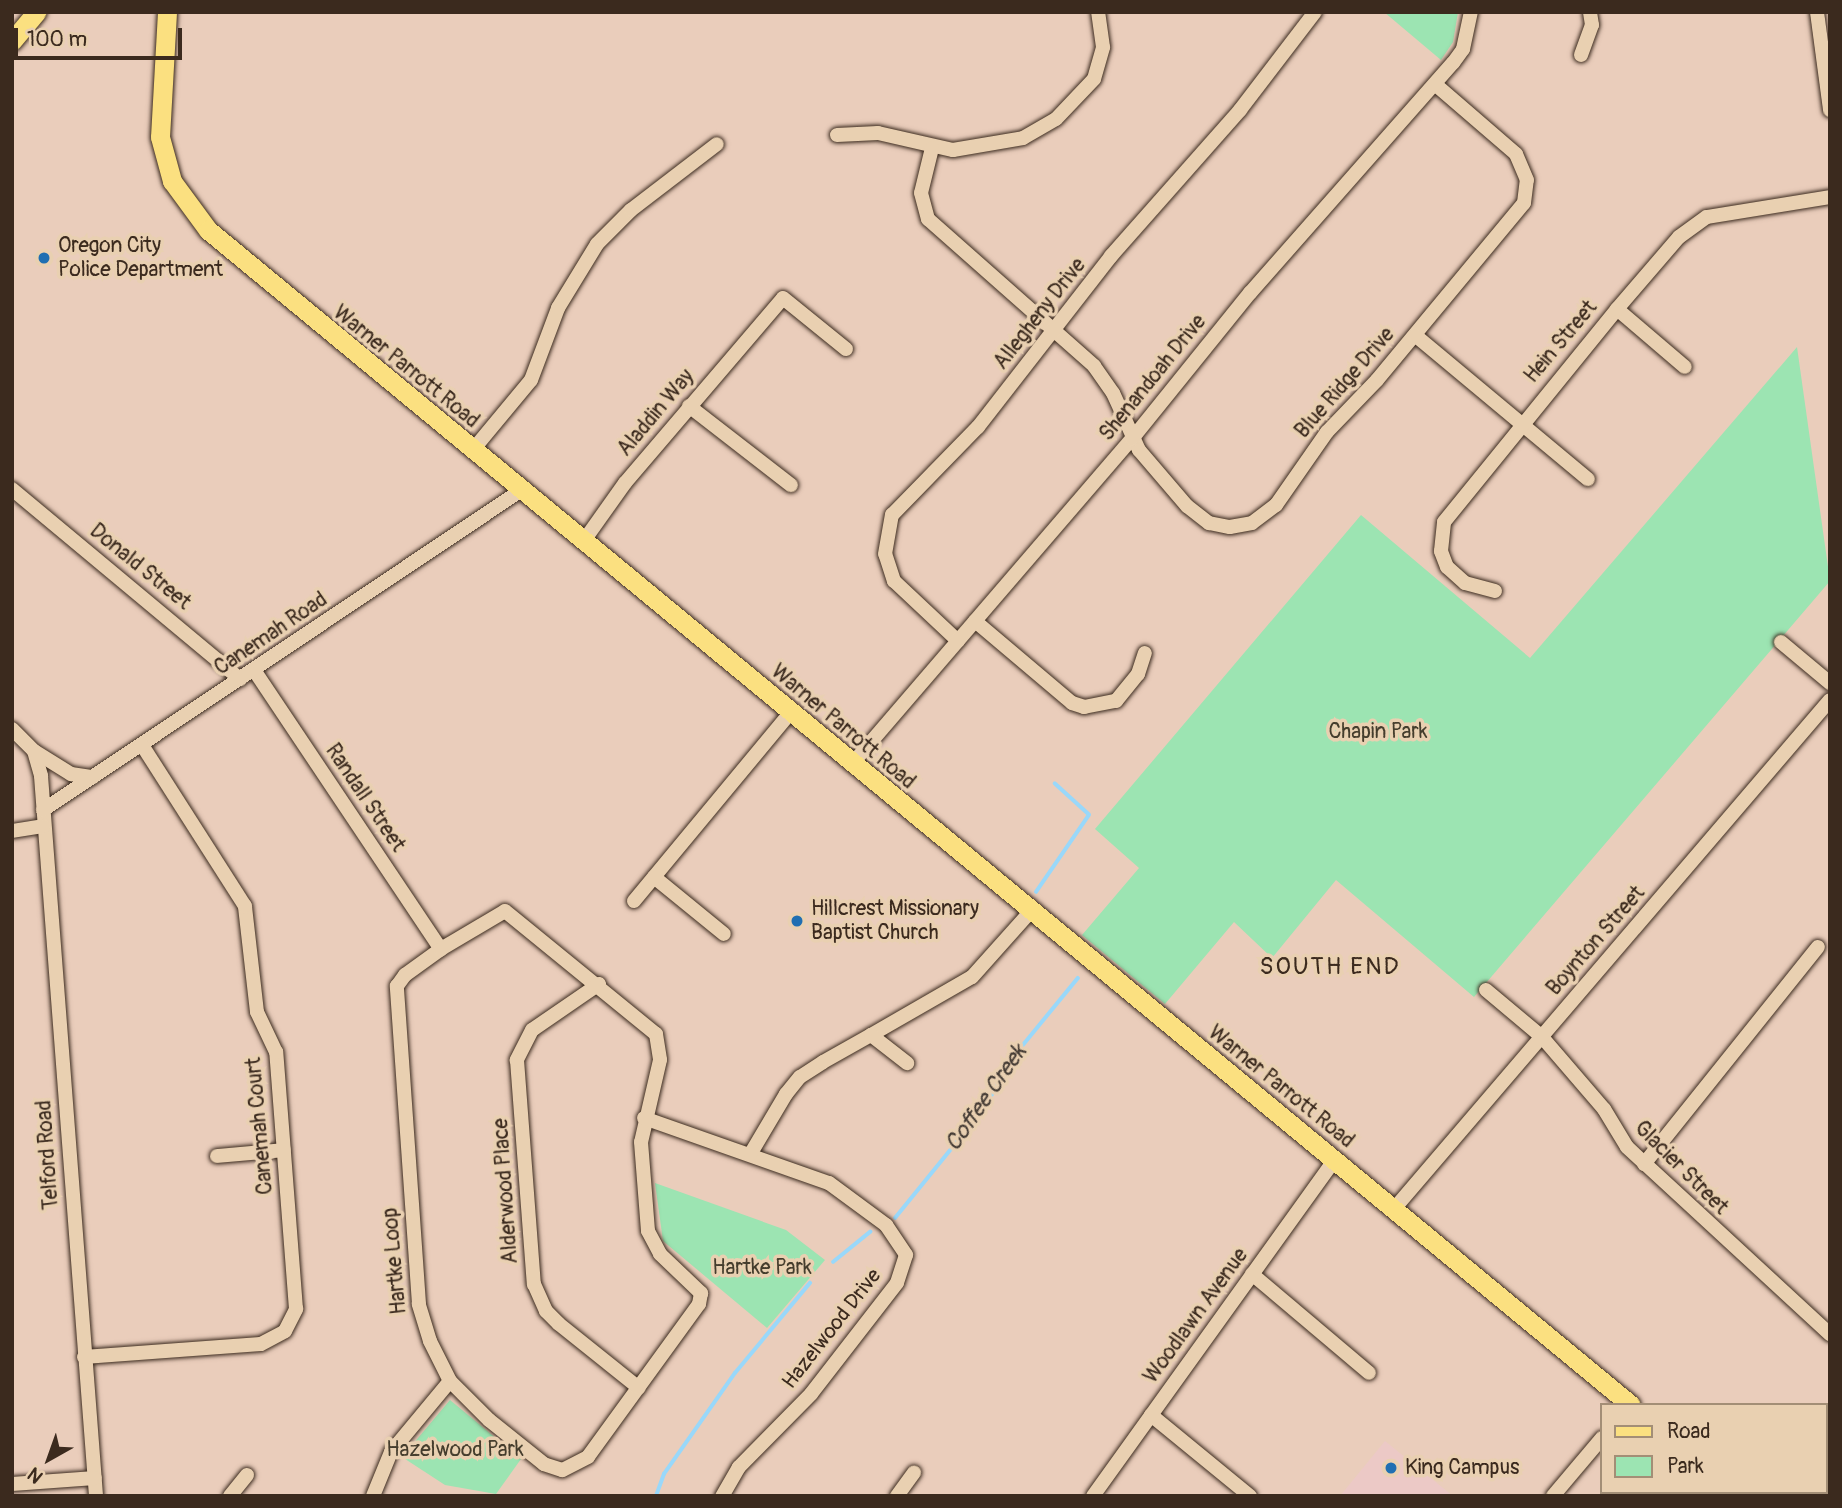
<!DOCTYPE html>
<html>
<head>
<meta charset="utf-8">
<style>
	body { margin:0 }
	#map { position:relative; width:1842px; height:1508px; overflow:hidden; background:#eacdbb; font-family:Pangolin,sans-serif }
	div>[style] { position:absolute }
	.built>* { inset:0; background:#ecc9c6 }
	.green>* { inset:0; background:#9ce4b2 }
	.stream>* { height:3.5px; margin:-1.75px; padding:0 1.75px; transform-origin:1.75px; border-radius:1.75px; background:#99d8fa }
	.roads { filter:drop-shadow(0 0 2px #3b2a1e) drop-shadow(0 0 2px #3b2a1e) }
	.minor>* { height:14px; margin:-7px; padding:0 7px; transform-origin:7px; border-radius:7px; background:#e9d0b1 }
	.major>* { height:19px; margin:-9.5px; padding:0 9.5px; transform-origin:9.5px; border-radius:9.5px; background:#fbe080 }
	.dots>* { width:19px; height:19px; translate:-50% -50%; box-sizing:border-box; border:4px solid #e9d0b1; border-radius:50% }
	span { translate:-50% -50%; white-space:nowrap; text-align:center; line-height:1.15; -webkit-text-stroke:7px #e9d0b1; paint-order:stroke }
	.poi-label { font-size:21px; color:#3b2a1e }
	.left { translate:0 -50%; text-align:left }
	.street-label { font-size:21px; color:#3b2a1e }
	.park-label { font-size:21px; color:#453d2d }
	.water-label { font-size:23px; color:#443b34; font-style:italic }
	.quarter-label { font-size:24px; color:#3b2a1e; letter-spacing:2px }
	.frame { position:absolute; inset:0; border:14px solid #3b2a1e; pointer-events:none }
	.legend { position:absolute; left:1600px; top:1403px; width:228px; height:91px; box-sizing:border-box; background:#e9d0b1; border:2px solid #a38e76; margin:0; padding:9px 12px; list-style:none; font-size:21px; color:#3b2a1e }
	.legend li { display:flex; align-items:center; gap:14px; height:35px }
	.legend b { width:35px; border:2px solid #a38e76 }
	.north { position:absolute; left:14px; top:1424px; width:70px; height:70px; -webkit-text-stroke:5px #e9d0b1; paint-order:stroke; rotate:220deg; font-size:19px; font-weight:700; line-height:28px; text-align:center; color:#3b2a1e }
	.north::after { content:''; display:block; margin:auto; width:24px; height:32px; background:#3b2a1e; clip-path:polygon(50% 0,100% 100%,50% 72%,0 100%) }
	.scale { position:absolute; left:14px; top:28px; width:168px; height:32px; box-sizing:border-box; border:4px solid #3b2a1e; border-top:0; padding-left:9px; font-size:21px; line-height:24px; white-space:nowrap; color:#3b2a1e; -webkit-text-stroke:5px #e9d0b1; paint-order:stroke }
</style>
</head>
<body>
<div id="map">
	<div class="built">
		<i style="clip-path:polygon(1385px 1441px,1453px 1496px,1340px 1496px)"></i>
	</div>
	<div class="green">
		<i style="clip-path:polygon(1384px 12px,1458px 12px,1453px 42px,1441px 60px)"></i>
		<i style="clip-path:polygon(1797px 347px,1830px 581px,1474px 997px,1336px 880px,1272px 958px,1234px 922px,1165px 1004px,1082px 935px,1139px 868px,1095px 829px,1361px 515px,1530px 658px)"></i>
		<i style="clip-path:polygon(655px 1183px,786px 1230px,825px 1260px,767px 1328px,663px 1241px)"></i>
		<i style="clip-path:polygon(450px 1400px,521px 1459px,496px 1494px,445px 1485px,402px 1457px)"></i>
	</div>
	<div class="stream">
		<i style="left:1036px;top:892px;width:93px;rotate:-55.5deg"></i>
		<i style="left:1089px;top:815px;width:46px;rotate:-137.6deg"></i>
		<i style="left:895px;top:1218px;width:138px;rotate:-50.9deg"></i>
		<i style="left:982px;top:1111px;width:70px;rotate:-59deg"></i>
		<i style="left:1018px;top:1051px;width:94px;rotate:-50.6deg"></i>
		<i style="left:833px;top:1262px;width:48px;rotate:-39deg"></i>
		<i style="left:656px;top:1496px;width:23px;rotate:-70deg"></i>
		<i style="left:664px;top:1474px;width:123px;rotate:-54.9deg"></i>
		<i style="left:735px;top:1373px;width:117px;rotate:-50.2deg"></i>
	</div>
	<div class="roads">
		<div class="minor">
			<i style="left:1817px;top:12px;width:99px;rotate:82.4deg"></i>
			<i style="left:1581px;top:55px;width:32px;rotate:-70deg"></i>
			<i style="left:1592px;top:25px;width:13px;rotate:-99deg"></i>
			<i style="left:837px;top:135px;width:41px;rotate:-2.8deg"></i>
			<i style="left:878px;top:133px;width:77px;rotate:12.8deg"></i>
			<i style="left:953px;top:150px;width:71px;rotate:-9.7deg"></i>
			<i style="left:1023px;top:138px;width:38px;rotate:-30deg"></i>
			<i style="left:1056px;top:119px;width:55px;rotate:-46.5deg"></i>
			<i style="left:1094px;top:79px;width:33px;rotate:-74deg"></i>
			<i style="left:1103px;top:47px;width:35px;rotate:-98deg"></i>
			<i style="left:932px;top:148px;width:46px;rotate:103.7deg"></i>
			<i style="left:921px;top:193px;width:27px;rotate:75deg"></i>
			<i style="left:928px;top:219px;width:222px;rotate:41.5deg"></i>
			<i style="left:1094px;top:366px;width:33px;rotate:55deg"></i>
			<i style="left:1113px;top:393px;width:63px;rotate:65.5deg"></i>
			<i style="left:1139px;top:450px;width:74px;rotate:49.4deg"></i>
			<i style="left:1187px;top:506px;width:28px;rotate:38deg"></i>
			<i style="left:1209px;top:523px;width:21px;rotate:11deg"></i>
			<i style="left:1230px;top:527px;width:22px;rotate:-10deg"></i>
			<i style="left:1252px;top:523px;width:30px;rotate:-37deg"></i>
			<i style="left:1276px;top:505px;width:89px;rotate:-55.1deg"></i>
			<i style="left:1327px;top:432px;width:72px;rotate:-46.1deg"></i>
			<i style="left:1377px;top:380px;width:230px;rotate:-50.3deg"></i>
			<i style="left:1524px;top:203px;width:23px;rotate:-83deg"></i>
			<i style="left:1527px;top:180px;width:28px;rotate:-113deg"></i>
			<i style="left:1516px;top:154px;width:107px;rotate:-139.2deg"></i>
			<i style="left:1617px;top:309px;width:89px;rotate:40.5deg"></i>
			<i style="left:1415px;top:335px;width:225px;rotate:39.8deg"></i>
			<i style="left:689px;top:406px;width:129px;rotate:37.8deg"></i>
			<i style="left:472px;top:451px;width:92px;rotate:-50.3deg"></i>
			<i style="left:531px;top:380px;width:77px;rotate:-69.4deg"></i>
			<i style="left:558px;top:308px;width:75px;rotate:-58.6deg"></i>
			<i style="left:597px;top:244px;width:48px;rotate:-45deg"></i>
			<i style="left:631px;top:210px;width:108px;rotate:-37.5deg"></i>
			<i style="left:12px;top:489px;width:297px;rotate:39.8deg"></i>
			<i style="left:583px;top:542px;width:72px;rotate:-54.6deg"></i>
			<i style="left:625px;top:483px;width:243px;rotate:-49.5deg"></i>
			<i style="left:783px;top:298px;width:81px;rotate:39deg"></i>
			<i style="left:1495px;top:591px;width:31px;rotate:-165deg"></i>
			<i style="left:1465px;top:583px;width:24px;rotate:-138deg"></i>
			<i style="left:1447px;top:567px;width:17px;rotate:-111deg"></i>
			<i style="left:1441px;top:551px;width:29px;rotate:-84deg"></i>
			<i style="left:1444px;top:522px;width:274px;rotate:-50.9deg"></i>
			<i style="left:1617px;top:309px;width:95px;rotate:-49.3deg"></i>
			<i style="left:1679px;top:237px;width:34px;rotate:-36deg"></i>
			<i style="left:1707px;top:217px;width:125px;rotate:-9.2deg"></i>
			<i style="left:975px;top:621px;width:127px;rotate:40.2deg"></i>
			<i style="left:1072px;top:703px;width:13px;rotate:18deg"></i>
			<i style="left:1084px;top:707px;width:33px;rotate:-11deg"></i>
			<i style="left:1116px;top:701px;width:35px;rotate:-51deg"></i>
			<i style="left:1138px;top:674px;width:22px;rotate:-72deg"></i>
			<i style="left:958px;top:641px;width:88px;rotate:-136.8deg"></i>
			<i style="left:894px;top:581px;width:28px;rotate:-108deg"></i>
			<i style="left:885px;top:554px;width:40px;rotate:-80deg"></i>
			<i style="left:892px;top:515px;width:123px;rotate:-45.7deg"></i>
			<i style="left:978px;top:427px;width:217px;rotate:-52.1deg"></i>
			<i style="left:1111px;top:256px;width:195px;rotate:-48.5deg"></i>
			<i style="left:1240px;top:110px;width:123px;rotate:-52.6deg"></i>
			<i style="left:1781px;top:642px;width:64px;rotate:39.9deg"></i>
			<i style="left:254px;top:670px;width:336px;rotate:56.2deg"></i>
			<i style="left:12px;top:729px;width:31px;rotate:45deg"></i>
			<i style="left:34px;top:751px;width:26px;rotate:74deg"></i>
			<i style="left:41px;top:776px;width:722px;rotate:85.63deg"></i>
			<i style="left:34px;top:751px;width:44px;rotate:31.9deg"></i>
			<i style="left:71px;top:774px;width:22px;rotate:8deg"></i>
			<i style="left:852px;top:764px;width:429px;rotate:-49.3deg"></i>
			<i style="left:1132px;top:439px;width:188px;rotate:-51.1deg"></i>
			<i style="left:1250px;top:293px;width:307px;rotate:-48.6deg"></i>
			<i style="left:1453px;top:63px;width:17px;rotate:-54deg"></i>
			<i style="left:1463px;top:49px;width:38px;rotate:-78deg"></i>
			<i style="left:43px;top:810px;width:574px;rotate:-33.77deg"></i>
			<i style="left:12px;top:831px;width:32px;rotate:-9deg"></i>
			<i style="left:654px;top:877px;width:90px;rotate:39.2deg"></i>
			<i style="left:634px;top:901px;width:244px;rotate:-50.3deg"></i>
			<i style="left:505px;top:911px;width:195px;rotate:39.2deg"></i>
			<i style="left:656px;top:1034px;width:26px;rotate:81deg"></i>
			<i style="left:660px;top:1060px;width:84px;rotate:103deg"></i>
			<i style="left:641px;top:1142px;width:89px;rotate:85.5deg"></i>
			<i style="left:648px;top:1231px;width:26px;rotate:62deg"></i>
			<i style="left:660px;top:1254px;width:57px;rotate:43.6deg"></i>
			<i style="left:701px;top:1293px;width:11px;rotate:100deg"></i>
			<i style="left:699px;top:1304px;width:189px;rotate:126deg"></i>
			<i style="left:588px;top:1457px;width:29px;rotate:153deg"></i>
			<i style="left:562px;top:1470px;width:19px;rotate:-162deg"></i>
			<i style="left:544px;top:1464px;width:70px;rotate:-141.3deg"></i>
			<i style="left:489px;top:1420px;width:55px;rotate:-135deg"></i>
			<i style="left:450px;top:1381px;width:45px;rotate:-116.6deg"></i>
			<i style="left:430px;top:1341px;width:39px;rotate:-107deg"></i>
			<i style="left:419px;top:1304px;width:319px;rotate:-94deg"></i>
			<i style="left:397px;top:986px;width:14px;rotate:-54deg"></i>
			<i style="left:405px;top:975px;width:44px;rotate:-35.8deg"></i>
			<i style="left:441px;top:949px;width:74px;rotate:-30.7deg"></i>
			<i style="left:599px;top:984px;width:81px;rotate:145.5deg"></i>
			<i style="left:532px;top:1030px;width:34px;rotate:117deg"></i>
			<i style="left:517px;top:1060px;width:225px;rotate:85.7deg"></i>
			<i style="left:534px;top:1284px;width:30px;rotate:66deg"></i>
			<i style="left:546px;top:1311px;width:18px;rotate:45deg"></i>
			<i style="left:559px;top:1324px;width:102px;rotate:38.7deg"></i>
			<i style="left:1486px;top:990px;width:73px;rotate:40deg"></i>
			<i style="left:1542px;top:1037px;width:95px;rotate:49.3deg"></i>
			<i style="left:1604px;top:1109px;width:44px;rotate:58.8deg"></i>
			<i style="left:1627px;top:1147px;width:276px;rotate:42.7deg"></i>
			<i style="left:871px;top:1035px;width:116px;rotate:-29.9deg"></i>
			<i style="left:972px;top:977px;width:89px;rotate:-48.2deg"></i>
			<i style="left:644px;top:1118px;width:196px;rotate:19.4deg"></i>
			<i style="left:829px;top:1183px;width:71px;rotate:36.4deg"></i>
			<i style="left:886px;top:1225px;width:36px;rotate:56deg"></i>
			<i style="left:906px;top:1255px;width:29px;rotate:108deg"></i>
			<i style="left:897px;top:1283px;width:140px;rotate:127.8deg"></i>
			<i style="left:811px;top:1394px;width:103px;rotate:134.6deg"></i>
			<i style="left:739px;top:1467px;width:34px;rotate:120deg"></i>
			<i style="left:751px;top:1153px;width:69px;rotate:-59.3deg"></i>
			<i style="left:786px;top:1094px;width:22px;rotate:-51deg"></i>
			<i style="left:800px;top:1077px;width:27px;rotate:-33deg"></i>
			<i style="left:823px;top:1062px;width:55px;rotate:-29.4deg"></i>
			<i style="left:871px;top:1035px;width:46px;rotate:37.9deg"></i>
			<i style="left:217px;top:1156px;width:67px;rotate:-5.1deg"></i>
			<i style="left:1644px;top:1164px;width:278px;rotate:-51.3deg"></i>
			<i style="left:1394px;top:1209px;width:670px;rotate:-49.42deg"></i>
			<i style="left:1252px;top:1274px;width:153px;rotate:40.2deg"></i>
			<i style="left:84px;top:1357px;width:177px;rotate:-4.2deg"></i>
			<i style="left:261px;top:1344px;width:27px;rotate:-28deg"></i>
			<i style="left:285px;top:1331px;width:25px;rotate:-63deg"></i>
			<i style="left:296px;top:1309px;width:258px;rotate:-94.4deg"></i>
			<i style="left:276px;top:1052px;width:44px;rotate:-115.4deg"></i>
			<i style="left:257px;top:1012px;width:107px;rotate:-96.5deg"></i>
			<i style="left:245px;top:906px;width:191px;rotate:-122.6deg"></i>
			<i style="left:1151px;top:1415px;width:128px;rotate:39.3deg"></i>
			<i style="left:12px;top:1484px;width:83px;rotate:-4.1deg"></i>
			<i style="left:230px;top:1496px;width:27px;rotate:-51deg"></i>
			<i style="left:373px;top:1496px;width:48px;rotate:-67.8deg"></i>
			<i style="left:391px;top:1452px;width:92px;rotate:-50.3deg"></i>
			<i style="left:897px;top:1496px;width:29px;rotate:-54deg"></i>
			<i style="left:1093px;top:1496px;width:413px;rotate:-54.3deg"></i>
			<i style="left:1553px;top:1496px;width:76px;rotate:-49.8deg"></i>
		</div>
		<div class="major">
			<i style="left:167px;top:12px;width:125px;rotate:93.2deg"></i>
			<i style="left:160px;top:137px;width:46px;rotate:74.7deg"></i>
			<i style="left:172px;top:181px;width:61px;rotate:53.7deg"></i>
			<i style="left:208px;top:230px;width:1845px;rotate:39.55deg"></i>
			<i style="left:12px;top:41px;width:38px;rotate:-50deg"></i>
			<i style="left:1739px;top:1492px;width:6px;rotate:45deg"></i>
		</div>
	</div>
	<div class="dots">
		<i style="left:44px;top:258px;background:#1f6fb2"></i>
		<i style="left:797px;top:921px;background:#1f6fb2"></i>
		<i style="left:1391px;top:1468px;background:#1f6fb2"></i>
	</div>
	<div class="poi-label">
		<span class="left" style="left:58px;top:258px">Oregon City<br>Police Department</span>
		<span class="left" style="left:811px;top:921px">Hillcrest Missionary<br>Baptist Church</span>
		<span class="left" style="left:1405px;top:1468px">King Campus</span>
	</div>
	<div class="street-label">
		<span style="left:1040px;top:314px;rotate:-52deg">Allegheny Drive</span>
		<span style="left:1561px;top:342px;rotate:-50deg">Hein Street</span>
		<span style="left:406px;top:367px;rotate:39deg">Warner Parrott Road</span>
		<span style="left:1153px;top:378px;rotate:-51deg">Shenandoah Drive</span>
		<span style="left:1345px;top:383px;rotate:-49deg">Blue Ridge Drive</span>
		<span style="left:656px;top:413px;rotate:-50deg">Aladdin Way</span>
		<span style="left:140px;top:567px;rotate:39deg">Donald Street</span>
		<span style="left:271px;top:634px;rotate:-34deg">Canemah Road</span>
		<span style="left:843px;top:727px;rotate:40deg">Warner Parrott Road</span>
		<span style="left:365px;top:798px;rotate:56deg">Randall Street</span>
		<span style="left:1596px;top:941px;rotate:-49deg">Boynton Street</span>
		<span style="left:1281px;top:1087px;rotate:39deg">Warner Parrott Road</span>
		<span style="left:260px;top:1126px;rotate:-95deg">Canemah Court</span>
		<span style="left:48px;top:1155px;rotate:-94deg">Telford Road</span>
		<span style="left:1681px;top:1168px;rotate:45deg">Glacier Street</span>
		<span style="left:506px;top:1191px;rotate:-94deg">Alderwood Place</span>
		<span style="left:395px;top:1261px;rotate:-95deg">Hartke Loop</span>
		<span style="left:1196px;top:1316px;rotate:-54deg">Woodlawn Avenue</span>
		<span style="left:832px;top:1329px;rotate:-52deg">Hazelwood Drive</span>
	</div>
	<div class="park-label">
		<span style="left:1378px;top:732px">Chapin Park</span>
		<span style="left:762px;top:1268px">Hartke Park</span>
		<span style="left:455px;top:1450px">Hazelwood Park</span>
	</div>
	<div class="water-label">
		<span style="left:986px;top:1098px;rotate:-55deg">Coffee Creek</span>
	</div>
	<div class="quarter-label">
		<span style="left:1330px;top:967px">SOUTH END</span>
	</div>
	<div class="frame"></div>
	<ul class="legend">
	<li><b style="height:9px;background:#fbe080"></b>Road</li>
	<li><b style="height:19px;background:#9ce4b2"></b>Park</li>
	</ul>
	<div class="north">N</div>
	<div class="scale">100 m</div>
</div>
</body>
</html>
